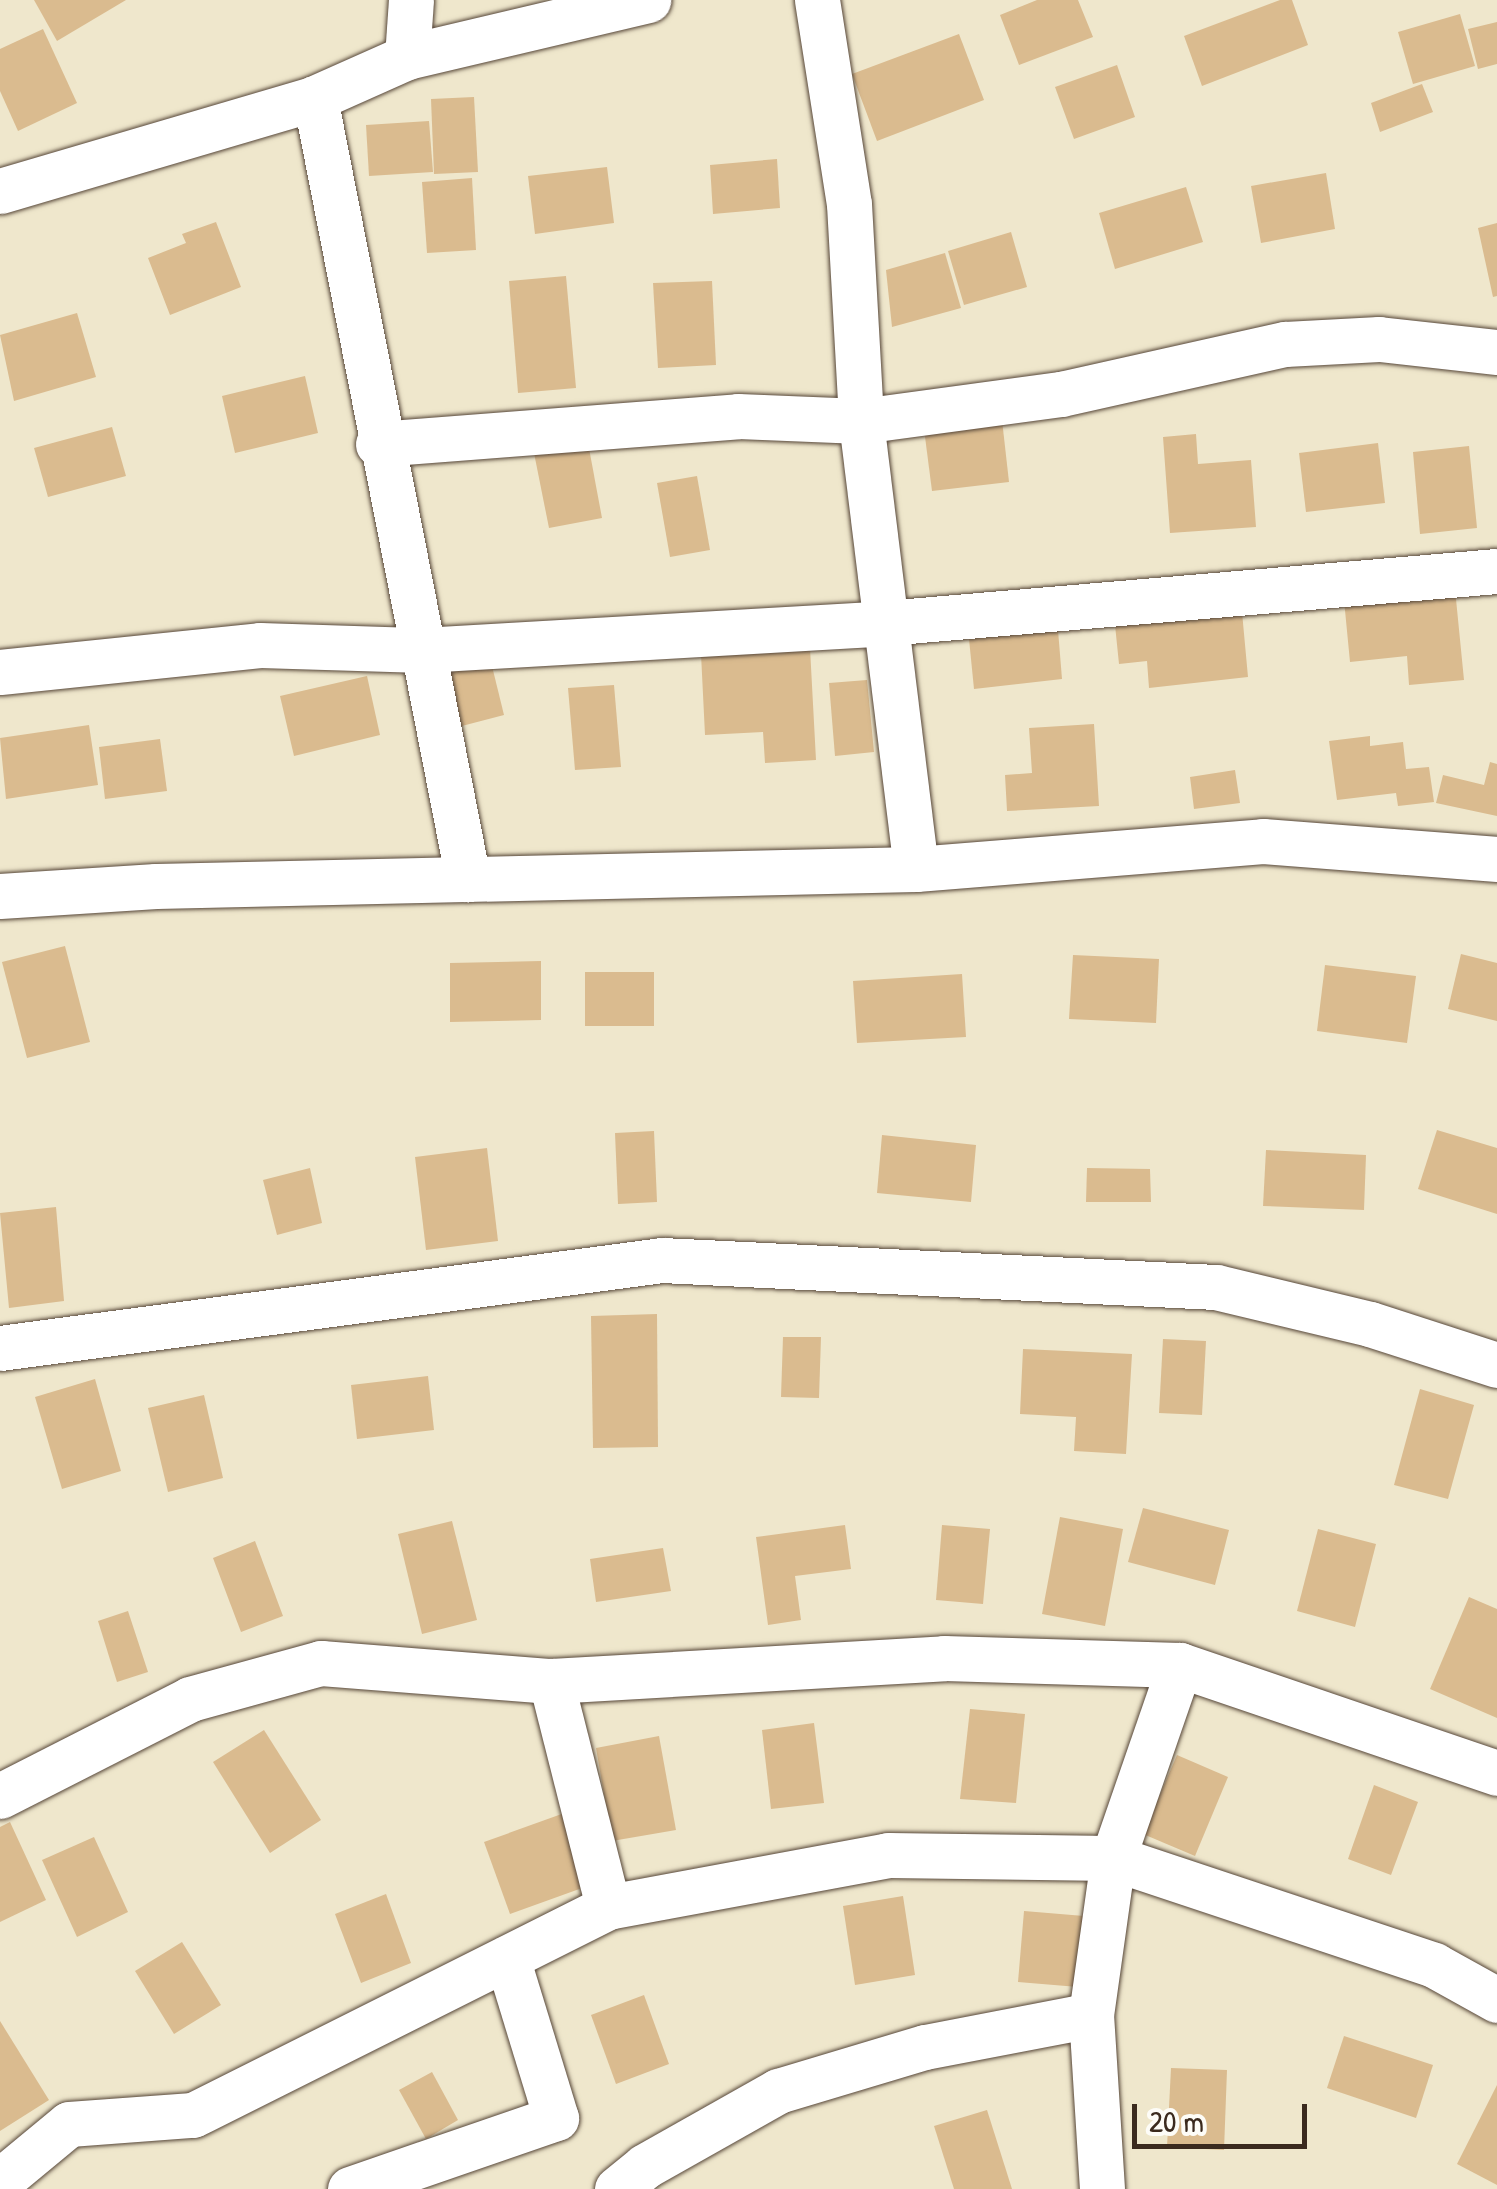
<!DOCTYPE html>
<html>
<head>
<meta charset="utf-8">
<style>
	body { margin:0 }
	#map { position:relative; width:1497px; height:2189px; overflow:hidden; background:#efe7cc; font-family:"Patrick Hand",sans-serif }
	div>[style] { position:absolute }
	.building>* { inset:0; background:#dabb8f }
	.roads { filter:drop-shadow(0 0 2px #564638) drop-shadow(0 0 2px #564638) }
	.street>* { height:45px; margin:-22.5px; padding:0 22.5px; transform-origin:22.5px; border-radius:22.5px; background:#fff }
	span { translate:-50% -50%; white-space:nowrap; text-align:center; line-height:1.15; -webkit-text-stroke:10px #fdfcf7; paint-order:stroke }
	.scale { position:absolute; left:1132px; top:2104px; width:175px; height:45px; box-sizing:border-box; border:5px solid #3b2a1e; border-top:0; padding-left:12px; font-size:30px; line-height:35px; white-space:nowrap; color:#3b2a1e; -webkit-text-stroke:8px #fdfcf7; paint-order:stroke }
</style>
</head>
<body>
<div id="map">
	<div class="building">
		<i style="clip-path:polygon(34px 0,126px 0,57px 41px)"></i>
		<i style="clip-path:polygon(1037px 0,1078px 0,1093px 37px,1019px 65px,1000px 15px)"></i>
		<i style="clip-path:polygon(1280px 0,1292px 0,1308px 45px,1202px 86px,1184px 36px)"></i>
		<i style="clip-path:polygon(1460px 14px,1475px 66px,1413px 84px,1398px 32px)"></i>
		<i style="clip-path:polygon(1497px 22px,1497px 64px,1478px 69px,1468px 29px)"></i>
		<i style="clip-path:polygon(43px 29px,77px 103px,18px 131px,0 91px,0 49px)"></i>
		<i style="clip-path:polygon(959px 34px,984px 100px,877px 141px,852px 74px)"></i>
		<i style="clip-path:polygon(1117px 65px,1135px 117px,1074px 139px,1055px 87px)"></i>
		<i style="clip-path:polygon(1422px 84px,1433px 112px,1380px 132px,1371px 103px)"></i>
		<i style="clip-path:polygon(474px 97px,478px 172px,434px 174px,431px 99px)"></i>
		<i style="clip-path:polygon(429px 121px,433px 172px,369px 176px,366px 125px)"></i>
		<i style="clip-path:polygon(777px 159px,780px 208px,713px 214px,710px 165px)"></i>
		<i style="clip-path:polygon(607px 167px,614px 223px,535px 234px,528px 176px)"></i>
		<i style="clip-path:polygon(1326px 173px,1335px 229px,1261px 243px,1251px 186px)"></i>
		<i style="clip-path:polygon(472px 178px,476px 250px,427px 253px,422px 182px)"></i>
		<i style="clip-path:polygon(1186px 187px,1203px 242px,1115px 269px,1099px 213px)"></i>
		<i style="clip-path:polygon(216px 222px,241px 287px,170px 315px,148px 258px,186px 243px,182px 234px)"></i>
		<i style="clip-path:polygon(1497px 223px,1497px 296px,1493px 297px,1478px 228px)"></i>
		<i style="clip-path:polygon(1011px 232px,1027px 287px,964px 305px,948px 251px)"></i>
		<i style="clip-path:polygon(945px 253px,961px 308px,892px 327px,886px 270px)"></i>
		<i style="clip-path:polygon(566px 276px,576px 388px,518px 393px,509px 281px)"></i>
		<i style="clip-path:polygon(712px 281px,716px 365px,658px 368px,653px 283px)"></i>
		<i style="clip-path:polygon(77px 313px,96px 377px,14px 401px,0 335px)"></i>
		<i style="clip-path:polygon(305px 376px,318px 433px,235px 453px,222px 396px)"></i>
		<i style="clip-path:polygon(1002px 420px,1009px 482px,932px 491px,924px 429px)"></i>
		<i style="clip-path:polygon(112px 427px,126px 476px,48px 497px,34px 448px)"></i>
		<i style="clip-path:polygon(1196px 434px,1198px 464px,1251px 460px,1256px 527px,1170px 533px,1163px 437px)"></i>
		<i style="clip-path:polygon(588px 443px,602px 518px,549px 528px,534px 453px)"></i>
		<i style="clip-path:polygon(1378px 443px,1385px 503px,1306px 512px,1299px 453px)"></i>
		<i style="clip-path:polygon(1469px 446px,1477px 528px,1420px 534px,1413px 452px)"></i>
		<i style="clip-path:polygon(697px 476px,710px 550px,670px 557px,657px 483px)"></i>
		<i style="clip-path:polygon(1455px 589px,1464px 680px,1409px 685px,1407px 656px,1350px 662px,1344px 600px)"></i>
		<i style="clip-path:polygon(1242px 612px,1248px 677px,1149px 688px,1147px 661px,1119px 664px,1115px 625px)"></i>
		<i style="clip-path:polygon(1058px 630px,1062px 679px,974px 689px,969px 639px)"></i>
		<i style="clip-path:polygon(810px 648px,816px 760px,765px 763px,763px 732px,705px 735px,701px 654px)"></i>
		<i style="clip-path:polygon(491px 662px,504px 715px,458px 727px,444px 674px)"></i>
		<i style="clip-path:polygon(367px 676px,380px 735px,294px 756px,280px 696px)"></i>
		<i style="clip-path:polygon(867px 680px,874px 752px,835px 756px,829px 683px)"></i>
		<i style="clip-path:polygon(614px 685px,621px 767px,575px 770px,568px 688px)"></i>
		<i style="clip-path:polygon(1094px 724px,1099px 806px,1007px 811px,1005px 775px,1032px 773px,1029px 728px)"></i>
		<i style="clip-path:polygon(89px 725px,98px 785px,6px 799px,0 738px)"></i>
		<i style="clip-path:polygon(1370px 736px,1370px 746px,1403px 742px,1406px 769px,1429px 767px,1434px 802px,1398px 806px,1396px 793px,1337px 800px,1329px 741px)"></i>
		<i style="clip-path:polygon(160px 739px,167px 791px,105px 799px,99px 747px)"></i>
		<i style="clip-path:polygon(1490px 762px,1497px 764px,1497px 816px,1436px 803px,1443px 775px,1484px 785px)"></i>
		<i style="clip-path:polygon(1235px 770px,1240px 803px,1194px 809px,1190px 777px)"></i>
		<i style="clip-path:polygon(65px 946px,90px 1042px,27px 1058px,2px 962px)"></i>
		<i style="clip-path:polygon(1461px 954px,1497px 963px,1497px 1021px,1448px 1009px)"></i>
		<i style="clip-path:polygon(1073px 955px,1159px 959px,1156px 1023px,1069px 1019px)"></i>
		<i style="clip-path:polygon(541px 961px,541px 1020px,450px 1022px,450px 963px)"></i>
		<i style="clip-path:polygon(1325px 965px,1416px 976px,1407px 1043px,1317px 1031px)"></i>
		<i style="clip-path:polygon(585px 972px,654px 972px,654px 1026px,585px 1026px)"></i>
		<i style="clip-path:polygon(962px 974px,966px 1037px,857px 1043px,853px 981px)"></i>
		<i style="clip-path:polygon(1437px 1130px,1497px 1148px,1497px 1214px,1418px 1189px)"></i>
		<i style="clip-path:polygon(654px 1131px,657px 1202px,618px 1204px,615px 1133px)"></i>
		<i style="clip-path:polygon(882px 1135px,976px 1145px,971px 1202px,877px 1193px)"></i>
		<i style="clip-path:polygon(487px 1148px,498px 1241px,426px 1250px,415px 1157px)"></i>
		<i style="clip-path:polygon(1266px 1150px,1366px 1155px,1364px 1210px,1263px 1206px)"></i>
		<i style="clip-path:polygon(310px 1168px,322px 1223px,277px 1235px,263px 1180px)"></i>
		<i style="clip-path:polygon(1087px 1168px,1150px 1169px,1151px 1202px,1086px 1202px)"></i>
		<i style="clip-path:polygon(56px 1207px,64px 1301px,9px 1308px,0 1213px)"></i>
		<i style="clip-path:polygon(657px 1314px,658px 1447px,593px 1448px,591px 1316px)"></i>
		<i style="clip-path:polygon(783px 1337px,821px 1337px,819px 1398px,781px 1397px)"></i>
		<i style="clip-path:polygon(1163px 1339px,1206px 1341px,1202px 1415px,1159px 1413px)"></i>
		<i style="clip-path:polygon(1023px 1349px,1132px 1354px,1126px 1454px,1074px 1451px,1076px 1417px,1020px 1414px)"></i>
		<i style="clip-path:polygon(428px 1376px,434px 1430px,357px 1439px,351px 1385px)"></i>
		<i style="clip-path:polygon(95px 1379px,121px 1471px,62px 1489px,35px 1397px)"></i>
		<i style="clip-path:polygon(1420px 1389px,1474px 1405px,1448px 1499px,1394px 1485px)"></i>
		<i style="clip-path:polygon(204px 1395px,223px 1478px,168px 1492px,148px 1408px)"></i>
		<i style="clip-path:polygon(1143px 1508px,1229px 1530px,1215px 1585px,1128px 1562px)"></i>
		<i style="clip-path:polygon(1060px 1517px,1123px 1529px,1105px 1626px,1042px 1614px)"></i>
		<i style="clip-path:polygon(452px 1521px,477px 1620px,422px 1634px,398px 1534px)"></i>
		<i style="clip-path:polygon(845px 1525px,851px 1569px,795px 1576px,801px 1620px,768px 1625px,756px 1537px)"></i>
		<i style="clip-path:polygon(942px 1525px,990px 1529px,983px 1604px,936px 1600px)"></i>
		<i style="clip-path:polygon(1318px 1529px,1376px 1544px,1355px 1627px,1297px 1611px)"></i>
		<i style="clip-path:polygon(255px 1541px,283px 1616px,241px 1632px,213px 1558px)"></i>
		<i style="clip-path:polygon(663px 1548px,671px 1591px,596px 1602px,590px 1559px)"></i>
		<i style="clip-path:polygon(1469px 1597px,1497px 1609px,1497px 1718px,1430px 1689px)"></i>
		<i style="clip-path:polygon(128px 1611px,148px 1672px,117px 1682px,98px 1621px)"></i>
		<i style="clip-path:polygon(970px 1709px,1025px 1714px,1016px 1803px,960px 1799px)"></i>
		<i style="clip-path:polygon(814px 1723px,824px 1803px,771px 1809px,762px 1730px)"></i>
		<i style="clip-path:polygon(264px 1730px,321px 1820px,270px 1853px,213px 1762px)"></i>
		<i style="clip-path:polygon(659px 1736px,676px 1830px,612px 1841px,596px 1748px)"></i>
		<i style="clip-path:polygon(1177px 1755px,1228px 1777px,1195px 1856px,1143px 1834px)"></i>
		<i style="clip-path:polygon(1374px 1785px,1418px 1802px,1391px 1875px,1348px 1859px)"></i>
		<i style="clip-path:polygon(570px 1811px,596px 1883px,510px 1914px,484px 1842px)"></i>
		<i style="clip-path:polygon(10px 1822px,46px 1900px,0 1922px,0 1827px)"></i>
		<i style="clip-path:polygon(94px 1837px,128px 1912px,77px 1937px,42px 1860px)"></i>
		<i style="clip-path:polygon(386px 1894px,411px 1963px,361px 1983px,335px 1914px)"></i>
		<i style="clip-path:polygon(903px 1896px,915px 1975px,855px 1985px,843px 1906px)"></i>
		<i style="clip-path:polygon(1024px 1911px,1084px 1916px,1078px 1987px,1018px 1982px)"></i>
		<i style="clip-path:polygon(182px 1942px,221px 2005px,174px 2034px,135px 1971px)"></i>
		<i style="clip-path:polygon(644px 1995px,669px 2064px,616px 2084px,591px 2015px)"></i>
		<i style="clip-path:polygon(0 2021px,49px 2100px,0 2131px)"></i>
		<i style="clip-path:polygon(1344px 2036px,1433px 2065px,1416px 2118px,1327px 2088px)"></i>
		<i style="clip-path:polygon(1171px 2068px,1227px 2070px,1224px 2150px,1167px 2147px)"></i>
		<i style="clip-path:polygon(432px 2072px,458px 2120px,426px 2139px,399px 2090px)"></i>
		<i style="clip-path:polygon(1497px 2085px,1497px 2185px,1457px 2164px)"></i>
		<i style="clip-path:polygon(987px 2110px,1012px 2189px,954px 2189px,934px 2126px)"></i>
	</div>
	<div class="roads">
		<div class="street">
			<i style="left:817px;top:0;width:206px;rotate:81.1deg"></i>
			<i style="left:849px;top:204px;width:217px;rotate:86.8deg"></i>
			<i style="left:861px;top:421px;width:451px;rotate:83deg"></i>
			<i style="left:407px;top:57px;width:57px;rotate:-86deg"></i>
			<i style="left:315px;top:98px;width:796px;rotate:78.92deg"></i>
			<i style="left:0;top:191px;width:328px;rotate:-16.4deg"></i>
			<i style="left:315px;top:98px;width:101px;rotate:-24deg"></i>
			<i style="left:407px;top:57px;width:248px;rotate:-13.3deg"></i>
			<i style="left:378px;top:444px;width:361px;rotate:-4.4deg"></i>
			<i style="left:738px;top:416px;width:123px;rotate:2.3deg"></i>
			<i style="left:861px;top:421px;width:202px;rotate:-7.7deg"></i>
			<i style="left:1061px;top:394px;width:230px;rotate:-12.6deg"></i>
			<i style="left:1285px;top:344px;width:94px;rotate:-3deg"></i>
			<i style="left:1379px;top:339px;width:119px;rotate:6.3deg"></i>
			<i style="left:0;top:672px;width:261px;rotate:-5.9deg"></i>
			<i style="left:260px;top:645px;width:163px;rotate:1.8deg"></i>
			<i style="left:423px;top:650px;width:463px;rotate:-3.3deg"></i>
			<i style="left:885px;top:623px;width:614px;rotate:-4.86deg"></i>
			<i style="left:0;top:896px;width:156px;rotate:-3.7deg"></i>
			<i style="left:156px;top:886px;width:760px;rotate:-1.28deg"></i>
			<i style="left:916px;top:869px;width:348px;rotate:-4.6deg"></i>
			<i style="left:1263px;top:841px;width:235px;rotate:4.4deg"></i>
			<i style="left:0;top:1348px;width:668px;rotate:-7.57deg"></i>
			<i style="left:662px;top:1260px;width:555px;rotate:2.79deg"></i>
			<i style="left:1216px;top:1287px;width:158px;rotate:13.5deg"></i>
			<i style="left:1370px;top:1324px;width:133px;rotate:17.9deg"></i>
			<i style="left:551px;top:1681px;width:233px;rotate:75.8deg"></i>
			<i style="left:0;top:1796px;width:213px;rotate:-27deg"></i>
			<i style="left:190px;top:1699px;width:136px;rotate:-15.4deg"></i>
			<i style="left:321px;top:1663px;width:231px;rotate:4.5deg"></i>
			<i style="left:551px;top:1681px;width:394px;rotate:-3.3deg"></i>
			<i style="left:944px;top:1658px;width:236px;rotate:1.7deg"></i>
			<i style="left:1180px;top:1665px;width:335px;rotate:18.8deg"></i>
			<i style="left:0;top:2181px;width:89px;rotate:-39.6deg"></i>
			<i style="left:69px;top:2124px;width:124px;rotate:-4.2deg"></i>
			<i style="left:193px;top:2115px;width:464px;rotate:-26.6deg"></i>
			<i style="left:608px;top:1907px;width:285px;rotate:-10.5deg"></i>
			<i style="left:888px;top:1855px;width:225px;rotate:0.8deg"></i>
			<i style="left:1113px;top:1858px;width:338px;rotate:18.4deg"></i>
			<i style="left:1434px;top:1965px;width:72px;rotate:29.1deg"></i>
			<i style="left:350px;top:2189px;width:218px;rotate:-19deg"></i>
			<i style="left:556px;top:2118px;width:167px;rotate:-107deg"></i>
			<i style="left:617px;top:2189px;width:36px;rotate:-39deg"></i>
			<i style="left:645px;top:2166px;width:153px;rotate:-29.4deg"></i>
			<i style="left:778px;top:2091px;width:153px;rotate:-16.7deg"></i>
			<i style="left:925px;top:2047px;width:169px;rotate:-10.9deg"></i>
			<i style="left:1102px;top:2189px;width:174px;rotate:-93.6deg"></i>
			<i style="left:1091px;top:2015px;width:159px;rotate:-82deg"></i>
			<i style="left:1113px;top:1858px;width:204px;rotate:-70.9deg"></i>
		</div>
	</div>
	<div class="scale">20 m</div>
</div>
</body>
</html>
